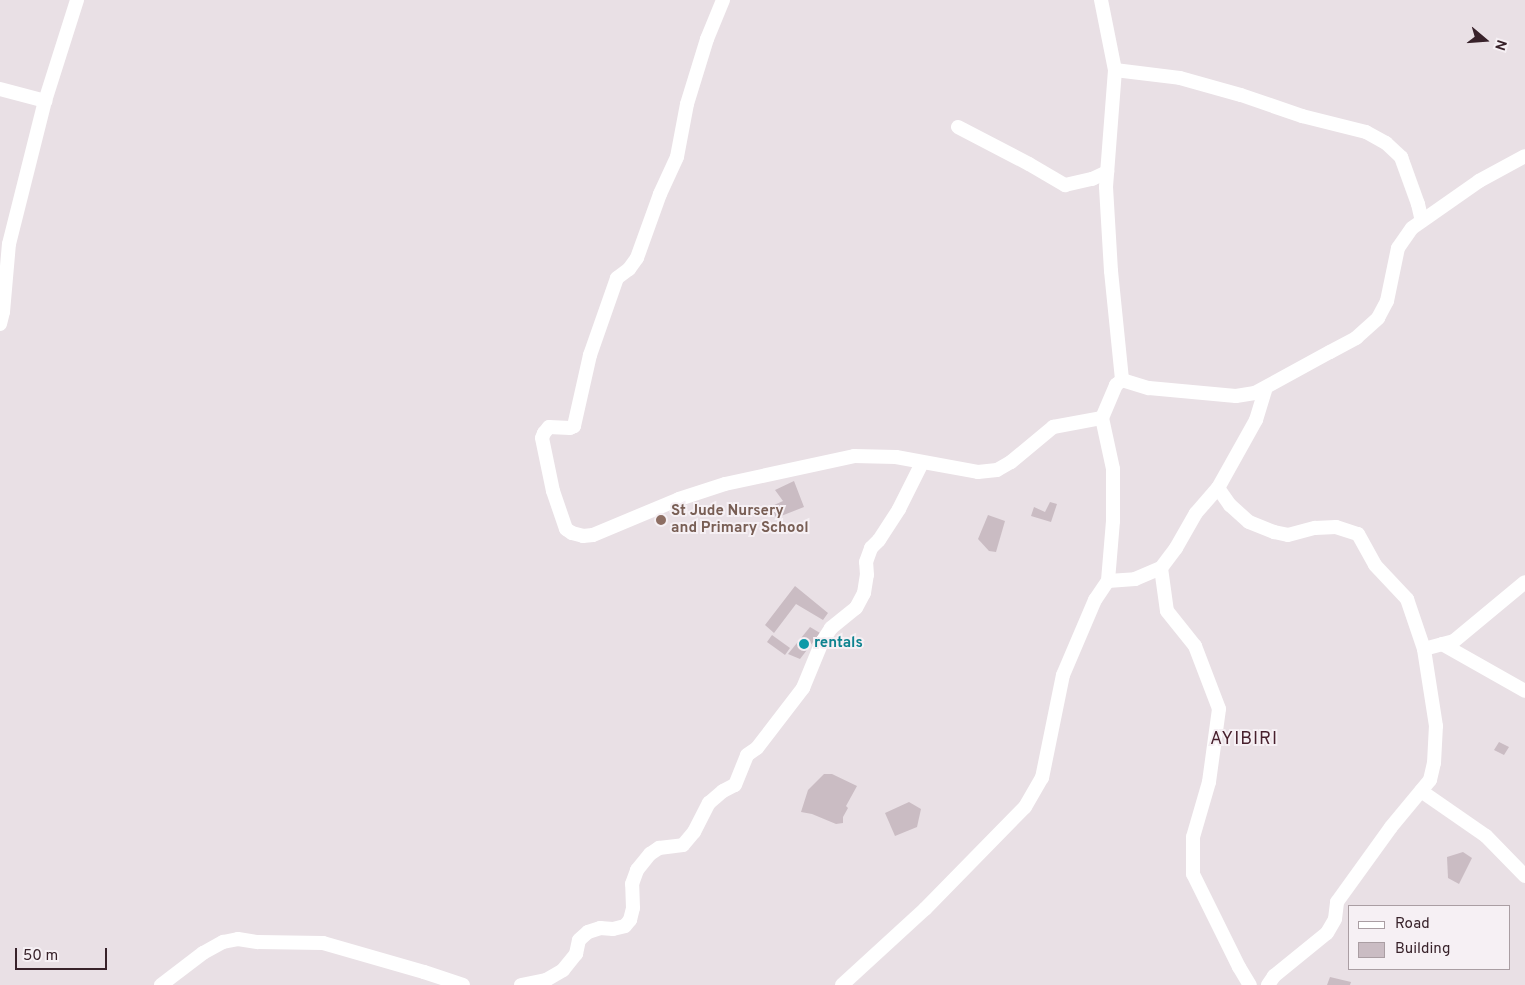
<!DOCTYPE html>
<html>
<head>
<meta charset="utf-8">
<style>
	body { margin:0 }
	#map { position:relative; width:1525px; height:985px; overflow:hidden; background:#e9e0e5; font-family:Overpass,sans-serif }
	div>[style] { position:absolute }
	.building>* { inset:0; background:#cabcc3 }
	.minor>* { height:14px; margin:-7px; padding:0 7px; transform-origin:7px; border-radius:7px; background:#fff }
	.dots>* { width:14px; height:14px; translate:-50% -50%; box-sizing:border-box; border:2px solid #f6f0f4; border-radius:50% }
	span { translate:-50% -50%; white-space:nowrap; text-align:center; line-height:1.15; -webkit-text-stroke:4px #f6f0f4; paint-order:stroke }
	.education-label { font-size:15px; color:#785e54; font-weight:700 }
	.left { translate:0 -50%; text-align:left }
	.culture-label { font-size:15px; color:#0d838f; font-weight:700 }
	.quarter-label { font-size:18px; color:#48202d; letter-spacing:1px }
	.legend { position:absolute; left:1348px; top:905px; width:162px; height:65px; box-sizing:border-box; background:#f6f0f4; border:1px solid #aa9ea3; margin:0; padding:6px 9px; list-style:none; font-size:15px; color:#38222a }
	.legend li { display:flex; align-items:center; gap:10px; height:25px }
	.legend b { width:25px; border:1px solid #aa9ea3 }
	.north { position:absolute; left:1460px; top:15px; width:50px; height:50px; -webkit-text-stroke:4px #f6f0f4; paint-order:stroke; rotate:108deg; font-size:14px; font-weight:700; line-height:20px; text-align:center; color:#38222a }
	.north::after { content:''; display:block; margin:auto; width:18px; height:22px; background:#38222a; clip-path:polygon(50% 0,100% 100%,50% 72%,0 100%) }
	.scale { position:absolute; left:15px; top:948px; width:92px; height:22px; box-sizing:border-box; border:2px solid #38222a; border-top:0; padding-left:6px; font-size:15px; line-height:18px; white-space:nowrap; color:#38222a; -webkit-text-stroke:4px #f6f0f4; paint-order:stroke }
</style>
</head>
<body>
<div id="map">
	<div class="building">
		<i style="clip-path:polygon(794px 481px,804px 507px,776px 518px,772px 506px,783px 501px,775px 490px)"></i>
		<i style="clip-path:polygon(1050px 502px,1057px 504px,1051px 522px,1031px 516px,1034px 507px,1045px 512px)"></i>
		<i style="clip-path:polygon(988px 515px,1005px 521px,996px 552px,989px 551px,978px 539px)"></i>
		<i style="clip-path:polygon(795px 586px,828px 613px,823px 620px,796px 604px,774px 633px,765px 625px)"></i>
		<i style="clip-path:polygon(810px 627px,820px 633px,800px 659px,788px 654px)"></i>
		<i style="clip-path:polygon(772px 635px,790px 648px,785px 655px,767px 642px)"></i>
		<i style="clip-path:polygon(1499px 742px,1509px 747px,1504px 755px,1494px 750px)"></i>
		<i style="clip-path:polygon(824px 774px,832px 774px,857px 786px,846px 806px,848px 808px,843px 817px,843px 823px,836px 824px,812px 814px,801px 812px,808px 790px)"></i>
		<i style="clip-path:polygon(909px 802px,921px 809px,917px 827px,895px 836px,885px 813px)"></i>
		<i style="clip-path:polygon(1463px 852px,1472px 858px,1459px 884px,1448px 878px,1447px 857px)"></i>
		<i style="clip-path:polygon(1330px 977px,1351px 982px,1350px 985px,1327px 985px)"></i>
	</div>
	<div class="minor">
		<i style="left:723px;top:0;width:42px;rotate:112.3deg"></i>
		<i style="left:707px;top:39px;width:68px;rotate:107.1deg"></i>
		<i style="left:687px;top:104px;width:54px;rotate:100.7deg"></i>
		<i style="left:677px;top:157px;width:41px;rotate:114.7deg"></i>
		<i style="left:660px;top:194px;width:68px;rotate:109.8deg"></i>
		<i style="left:637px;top:258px;width:14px;rotate:126deg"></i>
		<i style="left:629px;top:269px;width:15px;rotate:143deg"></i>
		<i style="left:617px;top:278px;width:82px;rotate:109.3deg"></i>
		<i style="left:590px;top:355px;width:73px;rotate:102.7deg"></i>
		<i style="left:574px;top:426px;width:4px;rotate:153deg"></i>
		<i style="left:570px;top:428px;width:21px;rotate:-177deg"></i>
		<i style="left:549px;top:427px;width:8px;rotate:130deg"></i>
		<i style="left:544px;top:433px;width:5px;rotate:112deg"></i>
		<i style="left:542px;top:438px;width:54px;rotate:78.3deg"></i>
		<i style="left:553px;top:491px;width:40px;rotate:71.1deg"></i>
		<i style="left:566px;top:529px;width:7px;rotate:34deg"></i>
		<i style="left:572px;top:533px;width:11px;rotate:15deg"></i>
		<i style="left:583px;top:536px;width:10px;rotate:-6deg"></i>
		<i style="left:593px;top:535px;width:93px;rotate:-22.7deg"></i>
		<i style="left:679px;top:499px;width:48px;rotate:-18.1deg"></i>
		<i style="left:725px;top:484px;width:132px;rotate:-12.2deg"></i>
		<i style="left:854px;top:456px;width:42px;rotate:1.4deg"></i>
		<i style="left:896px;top:457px;width:83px;rotate:10.4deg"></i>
		<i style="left:978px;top:472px;width:19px;rotate:-6deg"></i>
		<i style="left:997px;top:470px;width:16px;rotate:-30deg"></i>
		<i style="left:1011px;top:462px;width:55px;rotate:-39.8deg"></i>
		<i style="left:1053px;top:427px;width:50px;rotate:-10.4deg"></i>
		<i style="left:1102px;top:418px;width:36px;rotate:-67deg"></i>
		<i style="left:1116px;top:385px;width:8px;rotate:-40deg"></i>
		<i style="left:1101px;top:0;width:71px;rotate:78.7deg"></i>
		<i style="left:1115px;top:70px;width:117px;rotate:94.4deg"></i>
		<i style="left:1106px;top:187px;width:84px;rotate:86.6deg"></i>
		<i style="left:1111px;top:271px;width:110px;rotate:84.2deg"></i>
		<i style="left:1122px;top:380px;width:28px;rotate:17deg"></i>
		<i style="left:1149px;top:388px;width:87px;rotate:5.3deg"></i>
		<i style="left:1236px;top:396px;width:19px;rotate:-9deg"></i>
		<i style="left:1255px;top:393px;width:85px;rotate:-28.7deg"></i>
		<i style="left:1330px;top:352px;width:30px;rotate:-28deg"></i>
		<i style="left:1356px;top:338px;width:30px;rotate:-42deg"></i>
		<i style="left:1378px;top:318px;width:19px;rotate:-62deg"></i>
		<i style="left:1387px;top:301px;width:54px;rotate:-78.3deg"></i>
		<i style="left:1398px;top:248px;width:24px;rotate:-55deg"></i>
		<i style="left:1412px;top:228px;width:82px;rotate:-35deg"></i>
		<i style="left:1479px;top:181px;width:52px;rotate:-28.5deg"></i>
		<i style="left:1115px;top:70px;width:65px;rotate:7deg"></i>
		<i style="left:1180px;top:78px;width:63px;rotate:15.6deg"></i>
		<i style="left:1241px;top:95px;width:65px;rotate:19deg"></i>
		<i style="left:1302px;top:116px;width:66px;rotate:14deg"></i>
		<i style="left:1366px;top:132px;width:23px;rotate:29deg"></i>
		<i style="left:1386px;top:143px;width:21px;rotate:43deg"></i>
		<i style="left:1401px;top:157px;width:50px;rotate:70.1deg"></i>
		<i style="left:1418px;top:204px;width:17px;rotate:77deg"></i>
		<i style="left:0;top:89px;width:47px;rotate:14.9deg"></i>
		<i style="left:958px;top:127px;width:80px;rotate:27.5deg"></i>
		<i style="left:1029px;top:164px;width:42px;rotate:30.3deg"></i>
		<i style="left:1065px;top:185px;width:28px;rotate:-13deg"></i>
		<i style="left:1092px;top:179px;width:17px;rotate:-25deg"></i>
		<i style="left:0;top:324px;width:12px;rotate:-76deg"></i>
		<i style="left:3px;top:312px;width:68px;rotate:-85deg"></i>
		<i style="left:9px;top:244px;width:147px;rotate:-75.9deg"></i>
		<i style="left:45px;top:101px;width:106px;rotate:-72.4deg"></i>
		<i style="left:1102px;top:418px;width:52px;rotate:77.8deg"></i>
		<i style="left:1113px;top:469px;width:52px;rotate:90deg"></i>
		<i style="left:1113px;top:521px;width:60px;rotate:94.8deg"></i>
		<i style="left:1218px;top:488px;width:21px;rotate:55deg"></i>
		<i style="left:1230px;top:505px;width:25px;rotate:42deg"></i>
		<i style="left:1249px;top:522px;width:27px;rotate:22deg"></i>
		<i style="left:1274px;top:532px;width:14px;rotate:12deg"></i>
		<i style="left:1288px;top:535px;width:28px;rotate:-15deg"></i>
		<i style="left:1315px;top:528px;width:21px;rotate:-3deg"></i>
		<i style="left:1336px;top:527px;width:23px;rotate:18deg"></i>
		<i style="left:1358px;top:534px;width:35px;rotate:61deg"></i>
		<i style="left:1375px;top:565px;width:47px;rotate:46.7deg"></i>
		<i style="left:1407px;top:599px;width:53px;rotate:71.2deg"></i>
		<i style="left:1161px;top:568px;width:43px;rotate:82.1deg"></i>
		<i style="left:1167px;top:611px;width:45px;rotate:51.3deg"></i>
		<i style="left:1195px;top:646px;width:67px;rotate:69.1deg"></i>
		<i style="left:1219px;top:709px;width:74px;rotate:97.8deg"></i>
		<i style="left:1209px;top:782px;width:57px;rotate:106.2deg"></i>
		<i style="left:1193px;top:837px;width:37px;rotate:90deg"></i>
		<i style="left:1193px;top:874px;width:104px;rotate:63.7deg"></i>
		<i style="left:1239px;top:967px;width:21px;rotate:59deg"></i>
		<i style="left:1442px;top:644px;width:95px;rotate:29.5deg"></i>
		<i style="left:1421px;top:791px;width:79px;rotate:34.7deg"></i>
		<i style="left:1486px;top:836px;width:56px;rotate:45.7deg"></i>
		<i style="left:161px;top:985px;width:53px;rotate:-37.3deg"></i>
		<i style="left:203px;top:953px;width:23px;rotate:-29deg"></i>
		<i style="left:223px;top:942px;width:15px;rotate:-11deg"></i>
		<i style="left:238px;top:939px;width:20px;rotate:9deg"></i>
		<i style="left:258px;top:942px;width:65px;rotate:0.9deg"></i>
		<i style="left:323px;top:943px;width:105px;rotate:16deg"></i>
		<i style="left:424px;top:972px;width:41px;rotate:18.4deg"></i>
		<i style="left:521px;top:985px;width:25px;rotate:-11deg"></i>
		<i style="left:546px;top:980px;width:20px;rotate:-30deg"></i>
		<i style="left:563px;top:970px;width:21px;rotate:-51deg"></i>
		<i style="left:576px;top:954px;width:14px;rotate:-78deg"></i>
		<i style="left:579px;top:940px;width:12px;rotate:-42deg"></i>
		<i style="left:588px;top:932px;width:13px;rotate:-18deg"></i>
		<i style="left:600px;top:928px;width:13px;rotate:4deg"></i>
		<i style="left:613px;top:929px;width:12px;rotate:-14deg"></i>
		<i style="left:625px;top:926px;width:8px;rotate:-50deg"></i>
		<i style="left:630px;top:920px;width:12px;rotate:-76deg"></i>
		<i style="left:633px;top:908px;width:24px;rotate:-92deg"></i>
		<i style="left:632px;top:884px;width:15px;rotate:-70deg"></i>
		<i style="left:637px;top:870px;width:21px;rotate:-51deg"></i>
		<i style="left:650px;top:854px;width:11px;rotate:-34deg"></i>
		<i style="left:659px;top:848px;width:24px;rotate:-7deg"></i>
		<i style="left:683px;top:845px;width:17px;rotate:-50deg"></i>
		<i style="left:694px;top:832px;width:33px;rotate:-63deg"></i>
		<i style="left:709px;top:803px;width:18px;rotate:-41deg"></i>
		<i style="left:723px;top:791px;width:13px;rotate:-27deg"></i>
		<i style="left:735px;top:785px;width:32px;rotate:-68deg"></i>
		<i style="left:747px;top:755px;width:12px;rotate:-35deg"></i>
		<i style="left:757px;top:748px;width:76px;rotate:-52.5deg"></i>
		<i style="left:803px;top:688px;width:50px;rotate:-67.6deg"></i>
		<i style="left:822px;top:642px;width:17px;rotate:-57deg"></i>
		<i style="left:831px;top:628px;width:32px;rotate:-39deg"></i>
		<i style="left:856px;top:608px;width:17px;rotate:-62deg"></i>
		<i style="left:864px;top:593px;width:18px;rotate:-81deg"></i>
		<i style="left:867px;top:575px;width:13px;rotate:-94deg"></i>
		<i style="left:866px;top:562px;width:15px;rotate:-70deg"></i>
		<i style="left:871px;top:548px;width:11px;rotate:-45deg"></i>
		<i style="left:879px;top:540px;width:37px;rotate:-57deg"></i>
		<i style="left:899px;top:509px;width:51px;rotate:-63.4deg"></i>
		<i style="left:842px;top:985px;width:113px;rotate:-42.5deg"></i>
		<i style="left:925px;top:909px;width:143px;rotate:-45.6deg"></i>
		<i style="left:1025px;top:807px;width:34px;rotate:-60deg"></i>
		<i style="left:1042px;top:778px;width:105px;rotate:-78.5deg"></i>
		<i style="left:1063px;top:675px;width:82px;rotate:-66.9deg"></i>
		<i style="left:1095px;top:600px;width:23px;rotate:-56deg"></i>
		<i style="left:1108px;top:581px;width:27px;rotate:-4deg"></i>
		<i style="left:1135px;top:579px;width:28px;rotate:-23deg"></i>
		<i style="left:1161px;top:568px;width:25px;rotate:-53deg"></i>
		<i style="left:1176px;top:548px;width:40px;rotate:-60.3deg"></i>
		<i style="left:1196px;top:513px;width:33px;rotate:-49deg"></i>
		<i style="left:1218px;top:488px;width:78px;rotate:-60.8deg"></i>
		<i style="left:1256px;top:420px;width:34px;rotate:-73deg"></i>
		<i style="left:1268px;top:985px;width:11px;rotate:-56deg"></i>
		<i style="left:1274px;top:976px;width:68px;rotate:-39.1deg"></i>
		<i style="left:1327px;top:933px;width:16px;rotate:-60deg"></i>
		<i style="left:1335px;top:919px;width:17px;rotate:-83deg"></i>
		<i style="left:1337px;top:902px;width:92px;rotate:-54.2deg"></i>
		<i style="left:1391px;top:827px;width:61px;rotate:-50.3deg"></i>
		<i style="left:1430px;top:780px;width:17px;rotate:-77deg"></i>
		<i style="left:1434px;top:763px;width:37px;rotate:-87deg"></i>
		<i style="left:1436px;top:726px;width:78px;rotate:-98.9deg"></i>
		<i style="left:1424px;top:649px;width:31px;rotate:-15deg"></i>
		<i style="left:1454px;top:641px;width:92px;rotate:-39.7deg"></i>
	</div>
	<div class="dots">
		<i style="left:661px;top:520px;background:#8d6e63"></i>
		<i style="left:804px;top:644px;background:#0f9aa8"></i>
	</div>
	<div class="education-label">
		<span class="left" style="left:671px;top:520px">St Jude Nursery<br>and Primary School</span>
	</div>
	<div class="culture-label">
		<span class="left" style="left:814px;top:644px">rentals</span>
	</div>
	<div class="quarter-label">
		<span style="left:1244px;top:740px">AYIBIRI</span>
	</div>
	<ul class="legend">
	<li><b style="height:6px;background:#fff"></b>Road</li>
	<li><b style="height:14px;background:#cabcc3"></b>Building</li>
	</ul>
	<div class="north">N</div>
	<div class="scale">50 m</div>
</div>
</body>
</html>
